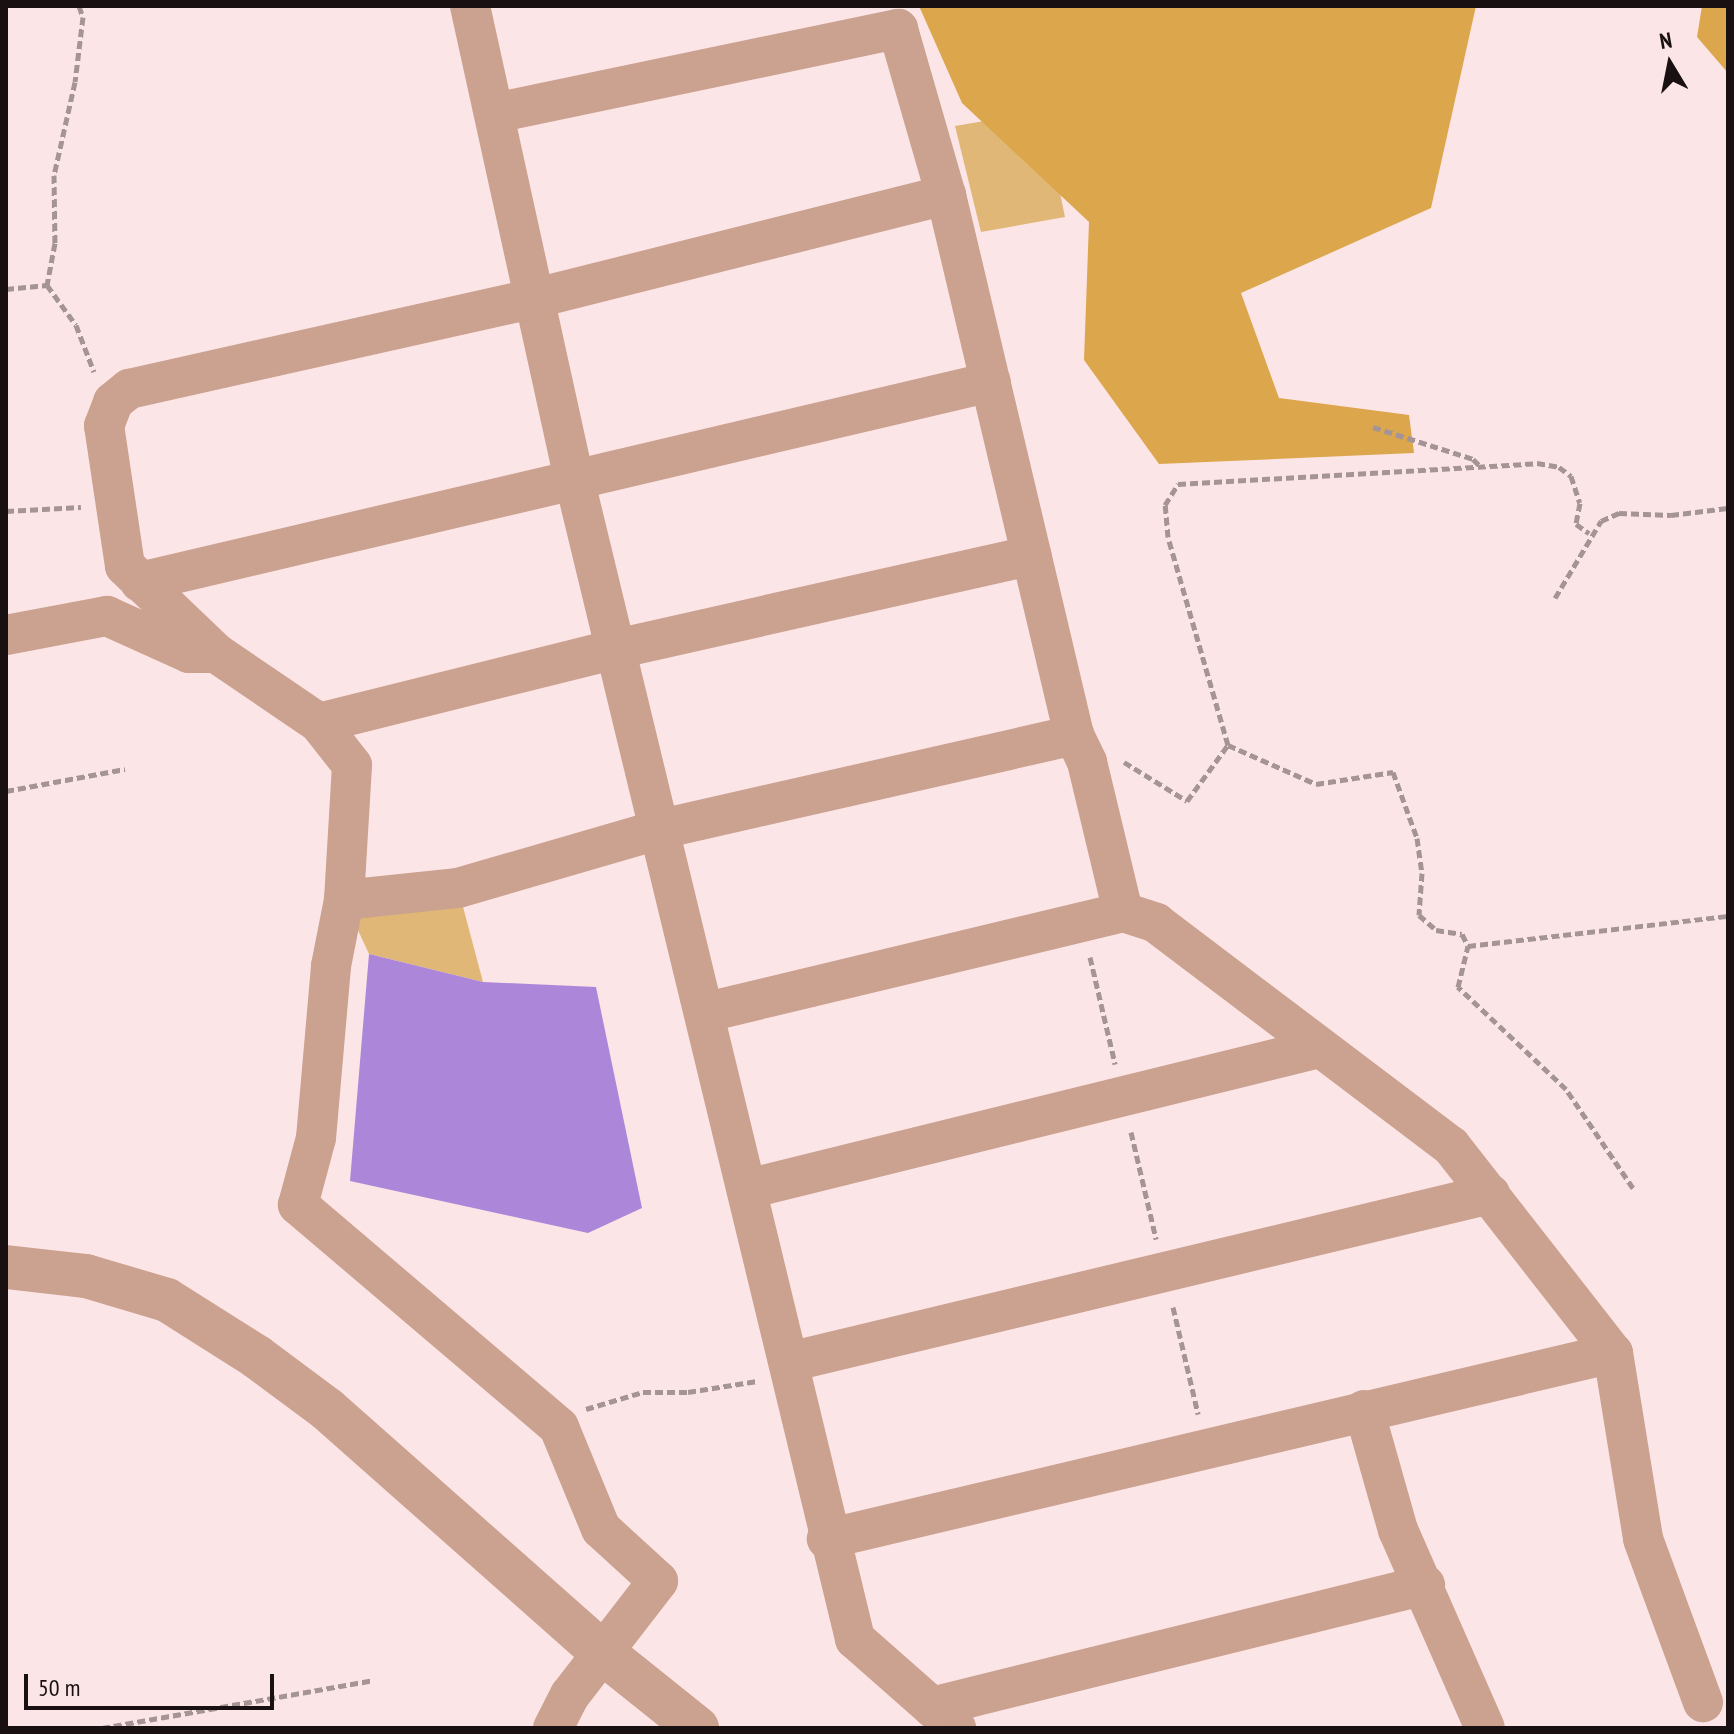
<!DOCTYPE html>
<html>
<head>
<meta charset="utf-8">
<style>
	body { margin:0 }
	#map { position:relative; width:1734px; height:1734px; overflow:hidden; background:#fce5e7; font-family:"PT Sans Narrow",sans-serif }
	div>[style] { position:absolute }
	.green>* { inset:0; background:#e0b777 }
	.forest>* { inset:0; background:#dca64c }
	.water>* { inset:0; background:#ac87d9 }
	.path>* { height:5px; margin-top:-2.5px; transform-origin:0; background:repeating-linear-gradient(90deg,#a59495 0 8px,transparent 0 12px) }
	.minor>* { height:40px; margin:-20px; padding:0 20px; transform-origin:20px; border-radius:20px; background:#cba18f }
	.tertiary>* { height:44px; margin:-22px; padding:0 22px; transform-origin:22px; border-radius:22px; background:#cba18f }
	span { translate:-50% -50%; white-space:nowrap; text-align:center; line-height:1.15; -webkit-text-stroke:7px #fce5e7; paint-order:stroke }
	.frame { position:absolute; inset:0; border:8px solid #191011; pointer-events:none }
	.north { position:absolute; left:1630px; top:24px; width:80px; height:80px; -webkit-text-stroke:6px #fce5e7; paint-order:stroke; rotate:350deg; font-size:22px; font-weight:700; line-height:32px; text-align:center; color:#191011 }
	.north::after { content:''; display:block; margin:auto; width:28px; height:36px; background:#191011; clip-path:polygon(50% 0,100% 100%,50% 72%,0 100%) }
	.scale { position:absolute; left:24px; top:1674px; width:250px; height:36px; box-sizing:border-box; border:4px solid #191011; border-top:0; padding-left:10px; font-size:24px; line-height:28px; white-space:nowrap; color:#191011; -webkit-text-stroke:6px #fce5e7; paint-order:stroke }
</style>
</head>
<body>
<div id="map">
	<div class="green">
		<i style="clip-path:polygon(1043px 111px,1065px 217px,981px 232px,955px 126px)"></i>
		<i style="clip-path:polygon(458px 888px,483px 982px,369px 954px,344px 900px)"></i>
	</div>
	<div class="forest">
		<i style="clip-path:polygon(919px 6px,1476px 6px,1431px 208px,1241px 293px,1279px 398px,1409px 415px,1414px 453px,1159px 464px,1084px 360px,1089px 222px,962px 103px)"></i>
		<i style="clip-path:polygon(1702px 6px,1728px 6px,1728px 73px,1697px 37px)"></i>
	</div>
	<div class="water">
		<i style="clip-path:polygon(369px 954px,483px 982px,596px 987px,642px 1208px,588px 1233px,350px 1181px)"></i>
	</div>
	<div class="path">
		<i style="left:79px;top:6px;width:12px;rotate:70deg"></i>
		<i style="left:83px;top:17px;width:65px;rotate:97deg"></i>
		<i style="left:75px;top:82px;width:95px;rotate:102.7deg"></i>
		<i style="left:54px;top:175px;width:68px;rotate:89.2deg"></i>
		<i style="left:55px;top:243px;width:43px;rotate:100.8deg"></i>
		<i style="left:47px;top:285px;width:49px;rotate:54.1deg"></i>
		<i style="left:76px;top:325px;width:50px;rotate:69deg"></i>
		<i style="left:6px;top:289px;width:41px;rotate:-5.6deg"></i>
		<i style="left:1373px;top:427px;width:105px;rotate:17.7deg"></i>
		<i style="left:1473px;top:459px;width:10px;rotate:45deg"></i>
		<i style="left:6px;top:511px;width:75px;rotate:-3.1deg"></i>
		<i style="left:1555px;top:598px;width:90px;rotate:-59.1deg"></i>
		<i style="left:1601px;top:521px;width:20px;rotate:-24deg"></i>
		<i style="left:1619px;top:513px;width:52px;rotate:2.2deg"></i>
		<i style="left:1671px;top:515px;width:57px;rotate:-7deg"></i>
		<i style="left:1228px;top:745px;width:96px;rotate:23.9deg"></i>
		<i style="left:1316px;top:784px;width:78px;rotate:-8.9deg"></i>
		<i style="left:1393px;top:772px;width:70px;rotate:70deg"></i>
		<i style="left:1417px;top:838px;width:35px;rotate:82deg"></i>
		<i style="left:1422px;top:873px;width:42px;rotate:94.1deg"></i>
		<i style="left:1419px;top:915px;width:23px;rotate:41deg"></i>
		<i style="left:1436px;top:930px;width:26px;rotate:9deg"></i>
		<i style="left:1462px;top:934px;width:13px;rotate:63deg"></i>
		<i style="left:1124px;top:762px;width:74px;rotate:31.8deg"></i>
		<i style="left:1187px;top:801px;width:69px;rotate:-53.8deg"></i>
		<i style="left:1228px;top:745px;width:216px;rotate:-106.1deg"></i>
		<i style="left:1168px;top:537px;width:32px;rotate:-95deg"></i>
		<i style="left:1165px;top:505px;width:25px;rotate:-58deg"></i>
		<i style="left:1178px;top:484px;width:360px;rotate:-3.3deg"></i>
		<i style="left:1537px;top:463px;width:22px;rotate:10deg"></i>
		<i style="left:1559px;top:467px;width:15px;rotate:37deg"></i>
		<i style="left:1571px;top:476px;width:28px;rotate:72deg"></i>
		<i style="left:1580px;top:503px;width:21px;rotate:101deg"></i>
		<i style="left:1576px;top:524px;width:16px;rotate:35deg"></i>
		<i style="left:6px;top:791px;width:121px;rotate:-10.5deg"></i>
		<i style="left:1090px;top:957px;width:110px;rotate:76.8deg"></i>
		<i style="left:1131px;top:1132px;width:110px;rotate:76.8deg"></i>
		<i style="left:1633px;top:1188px;width:120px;rotate:-124.1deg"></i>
		<i style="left:1566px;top:1089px;width:149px;rotate:-136.6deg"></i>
		<i style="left:1458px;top:987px;width:42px;rotate:-76.3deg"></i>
		<i style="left:1468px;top:946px;width:262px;rotate:-6.6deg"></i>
		<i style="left:1173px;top:1307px;width:110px;rotate:76.8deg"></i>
		<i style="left:586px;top:1409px;width:59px;rotate:-16.6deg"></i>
		<i style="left:643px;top:1392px;width:45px"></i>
		<i style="left:688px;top:1392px;width:70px;rotate:-9.1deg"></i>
		<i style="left:102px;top:1728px;width:275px;rotate:-10deg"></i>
	</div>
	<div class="minor">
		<i style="left:470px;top:6px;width:483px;rotate:77.6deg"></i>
		<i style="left:574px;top:478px;width:1195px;rotate:76.39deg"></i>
		<i style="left:855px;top:1639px;width:135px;rotate:41.4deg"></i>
		<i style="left:495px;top:113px;width:412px;rotate:-11.8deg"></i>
		<i style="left:898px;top:29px;width:173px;rotate:73.9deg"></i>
		<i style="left:946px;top:195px;width:555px;rotate:76.66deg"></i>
		<i style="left:1074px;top:735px;width:30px;rotate:64deg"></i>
		<i style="left:1087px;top:762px;width:154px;rotate:76.5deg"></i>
		<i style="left:1123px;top:912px;width:35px;rotate:18deg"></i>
		<i style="left:1156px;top:923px;width:370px;rotate:37.1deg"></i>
		<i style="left:1451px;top:1146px;width:263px;rotate:52deg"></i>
		<i style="left:1613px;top:1353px;width:808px;rotate:166.69deg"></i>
		<i style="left:140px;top:582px;width:874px;rotate:-13.23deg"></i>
		<i style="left:6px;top:635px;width:103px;rotate:-10.7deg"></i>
		<i style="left:107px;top:616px;width:90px;rotate:24.3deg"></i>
		<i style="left:189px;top:653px;width:23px"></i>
		<i style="left:319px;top:723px;width:306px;rotate:-14deg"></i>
		<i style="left:616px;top:649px;width:426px;rotate:-12.7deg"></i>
		<i style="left:344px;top:900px;width:115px;rotate:-6deg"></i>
		<i style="left:458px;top:888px;width:211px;rotate:-16.2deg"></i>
		<i style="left:661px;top:829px;width:424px;rotate:-12.8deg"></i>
		<i style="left:707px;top:1012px;width:428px;rotate:-13.5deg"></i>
		<i style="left:747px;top:1189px;width:589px;rotate:-13.85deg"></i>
		<i style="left:1613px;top:1353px;width:188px;rotate:80.8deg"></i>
		<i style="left:1643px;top:1539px;width:174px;rotate:69.8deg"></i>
		<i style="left:789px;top:1362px;width:721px;rotate:-13.48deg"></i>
		<i style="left:1364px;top:1410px;width:125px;rotate:74.2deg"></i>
		<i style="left:1398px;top:1530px;width:216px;rotate:66.3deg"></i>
		<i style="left:932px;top:1707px;width:508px;rotate:-13.9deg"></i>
		<i style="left:553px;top:1728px;width:37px;rotate:-63deg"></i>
		<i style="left:570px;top:1695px;width:144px;rotate:-52.3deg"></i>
		<i style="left:658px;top:1581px;width:77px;rotate:-137.6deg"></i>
		<i style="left:601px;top:1529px;width:110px;rotate:-112.4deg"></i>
		<i style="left:559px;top:1427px;width:343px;rotate:-139.6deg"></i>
		<i style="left:298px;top:1205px;width:69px;rotate:-75deg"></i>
		<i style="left:316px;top:1138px;width:173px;rotate:-85deg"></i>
		<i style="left:331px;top:966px;width:67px;rotate:-78.9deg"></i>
		<i style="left:344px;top:900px;width:135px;rotate:-86.6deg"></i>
		<i style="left:352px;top:765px;width:53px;rotate:-128.2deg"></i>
		<i style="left:319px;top:723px;width:125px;rotate:-145.8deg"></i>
		<i style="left:216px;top:653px;width:126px;rotate:-136.3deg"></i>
		<i style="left:125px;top:566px;width:142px;rotate:-98.5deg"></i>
		<i style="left:104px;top:426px;width:26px;rotate:-69deg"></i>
		<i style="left:113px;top:402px;width:21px;rotate:-39deg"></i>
		<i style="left:129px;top:389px;width:417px;rotate:-12.6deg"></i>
		<i style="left:536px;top:298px;width:423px;rotate:-14.1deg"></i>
	</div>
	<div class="tertiary">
		<i style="left:6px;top:1267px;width:81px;rotate:6.4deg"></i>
		<i style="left:86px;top:1276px;width:84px;rotate:16.5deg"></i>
		<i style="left:167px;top:1300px;width:107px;rotate:32.3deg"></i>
		<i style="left:257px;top:1357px;width:87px;rotate:36.6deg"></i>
		<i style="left:327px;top:1409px;width:367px;rotate:41.5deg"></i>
		<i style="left:602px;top:1652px;width:122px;rotate:38.7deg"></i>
	</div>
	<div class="frame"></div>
	<div class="north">N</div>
	<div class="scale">50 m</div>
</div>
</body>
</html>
